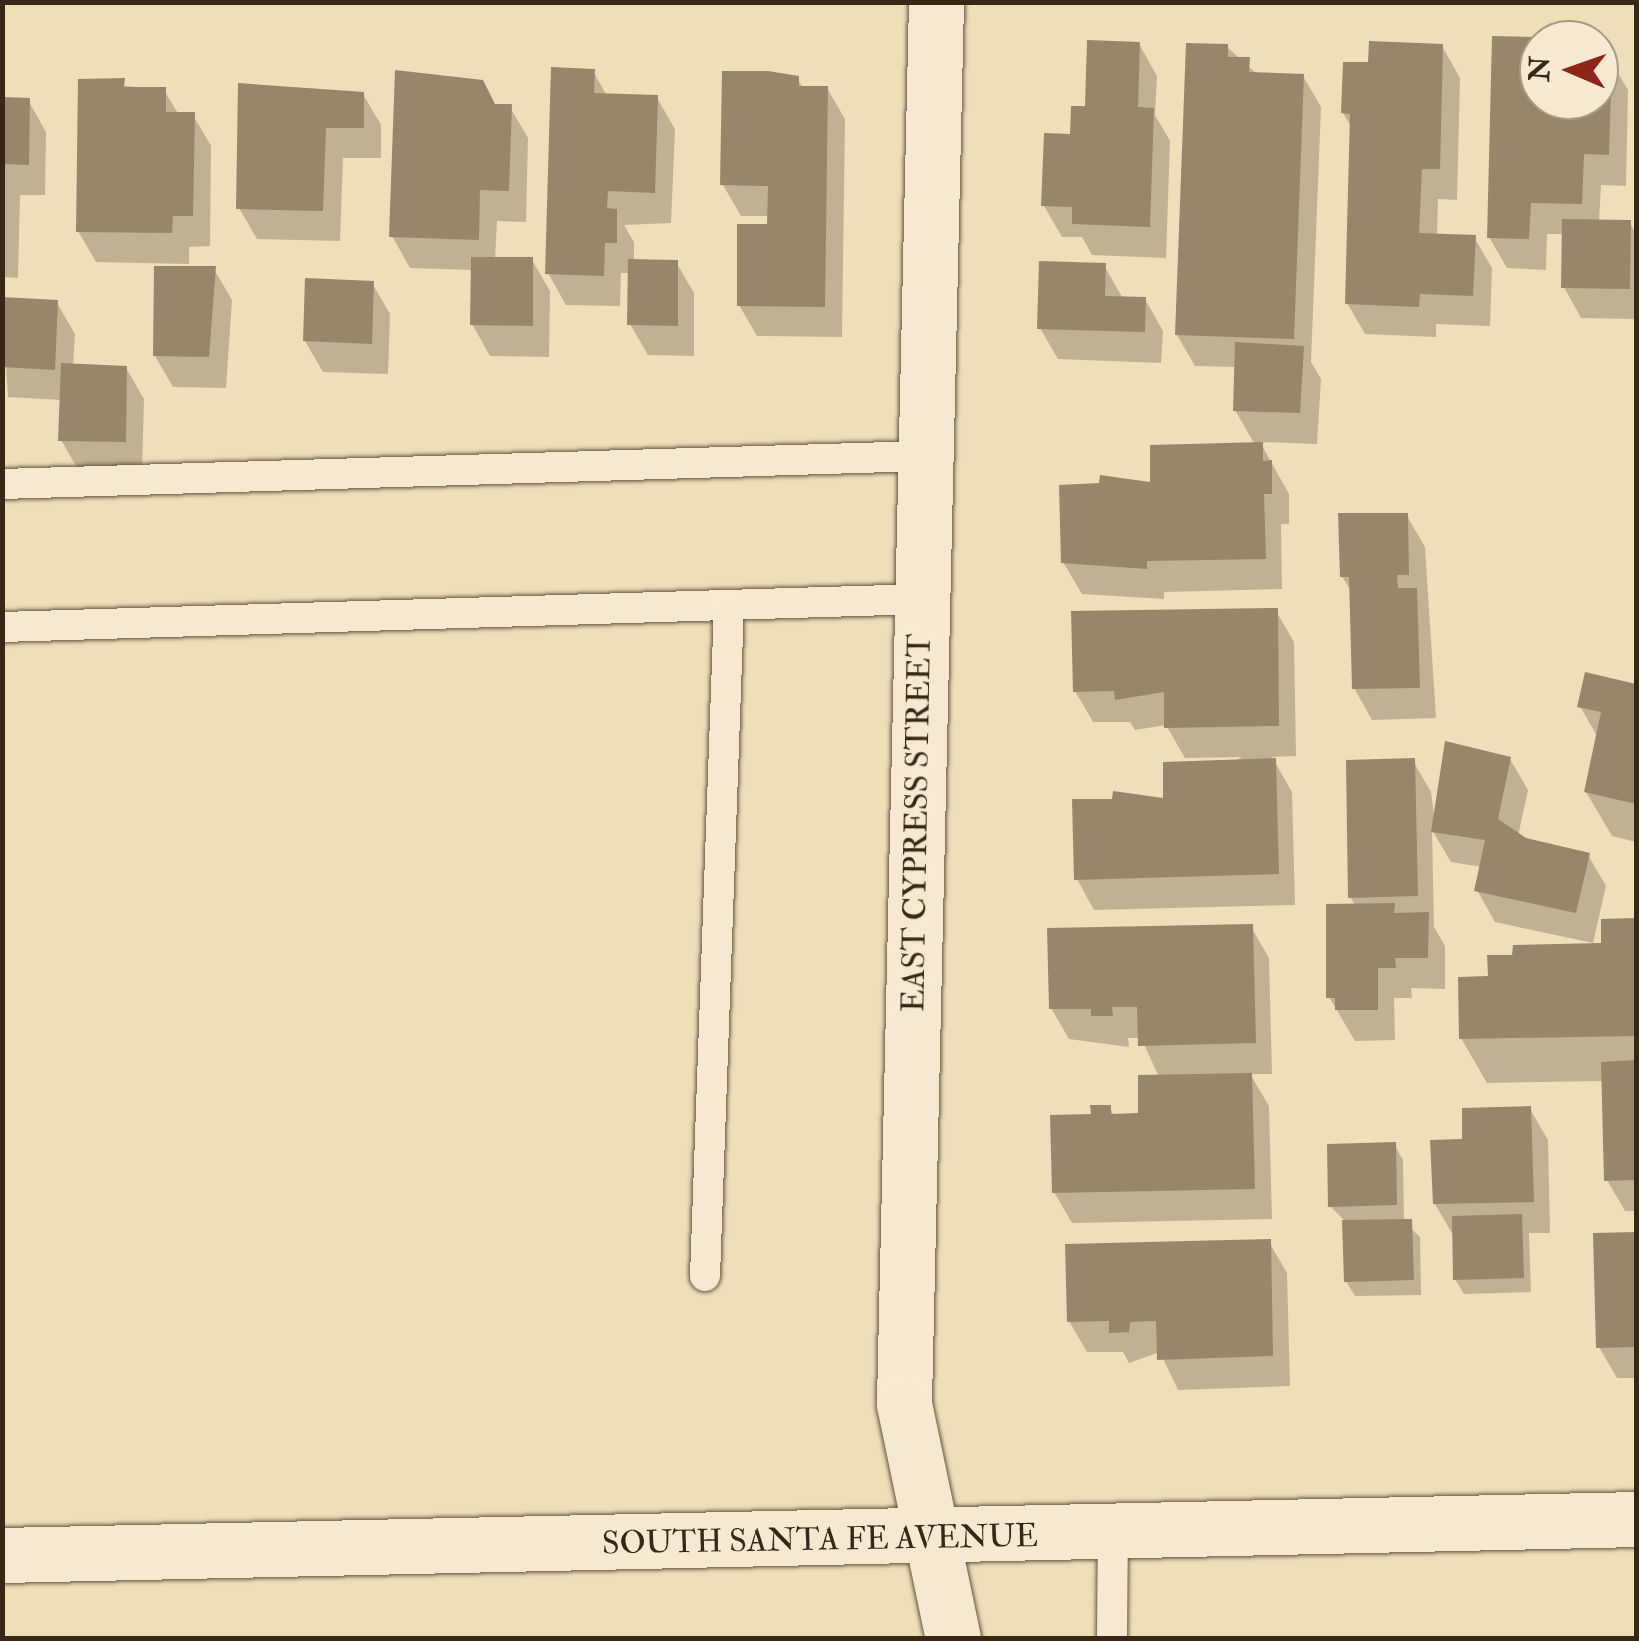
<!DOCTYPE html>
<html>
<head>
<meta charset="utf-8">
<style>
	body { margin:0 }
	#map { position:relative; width:1639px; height:1641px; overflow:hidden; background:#efdfb8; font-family:"IM FELL Double Pica",serif }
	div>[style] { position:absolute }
	.shadow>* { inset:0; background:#0003 }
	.building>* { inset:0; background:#96876b }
	.roads { filter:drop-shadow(0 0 2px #64563f) drop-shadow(0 0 2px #64563f) }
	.lane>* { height:30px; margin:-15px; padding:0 15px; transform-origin:15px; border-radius:15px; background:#f5ead1 }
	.street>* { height:55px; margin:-27.5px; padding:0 27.5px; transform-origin:27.5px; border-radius:27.5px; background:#f5ead1 }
	.secondary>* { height:55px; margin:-27.5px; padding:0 27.5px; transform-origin:27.5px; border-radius:27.5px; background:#f5ead1 }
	span { translate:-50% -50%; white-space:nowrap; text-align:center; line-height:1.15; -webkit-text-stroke:10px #f5ead1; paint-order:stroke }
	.street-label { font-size:32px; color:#362817 }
	.frame { position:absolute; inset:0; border:5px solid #362817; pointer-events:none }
	.north { position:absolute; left:1519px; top:20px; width:100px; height:100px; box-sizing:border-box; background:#f5ead1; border:2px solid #a99c87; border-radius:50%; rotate:272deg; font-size:28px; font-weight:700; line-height:40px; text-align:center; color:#362817 }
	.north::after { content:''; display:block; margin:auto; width:35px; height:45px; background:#8f2418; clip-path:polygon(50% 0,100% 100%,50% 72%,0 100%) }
</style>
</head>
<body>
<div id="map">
	<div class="shadow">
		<i style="clip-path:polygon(1494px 39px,1555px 40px,1539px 40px,1539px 100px,1599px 100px,1599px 59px,1610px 59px,1628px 90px,1626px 186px,1601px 185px,1599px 222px,1630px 223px,1636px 234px,1636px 319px,1581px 318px,1564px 287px,1564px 234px,1547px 234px,1546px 270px,1507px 268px,1489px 237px)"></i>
		<i style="clip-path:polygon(1139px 44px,1157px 76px,1155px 115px,1170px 141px,1166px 258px,1092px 255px,1082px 237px,1062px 237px,1044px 206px,1087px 109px)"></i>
		<i style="clip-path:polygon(1442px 46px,1460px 78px,1457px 200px,1438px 199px,1437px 236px,1474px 237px,1492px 268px,1490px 326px,1436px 324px,1436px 337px,1365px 334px,1347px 303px,1352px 128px,1343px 113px,1370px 65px)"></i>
		<i style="clip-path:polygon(1227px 47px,1257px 74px,1303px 76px,1321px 107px,1311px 362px,1321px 379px,1317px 444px,1260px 442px,1289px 494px,1289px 524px,1281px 524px,1282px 589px,1164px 592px,1164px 599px,1082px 594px,1063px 562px,1152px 485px,1255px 445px,1235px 410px,1237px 367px,1195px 366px,1177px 335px)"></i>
		<i style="clip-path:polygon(593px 71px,607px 96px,657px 98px,675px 129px,671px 223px,624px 225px,634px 242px,634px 261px,676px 262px,694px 293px,694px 356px,648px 355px,630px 324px,631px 273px,621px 273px,620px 306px,566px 305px,548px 273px)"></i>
		<i style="clip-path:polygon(797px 78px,803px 88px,827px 88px,845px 119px,842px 337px,757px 336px,739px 305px,770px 216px,741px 216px,723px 185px)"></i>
		<i style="clip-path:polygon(80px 81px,164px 90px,179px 115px,193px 115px,211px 146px,210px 246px,189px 247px,189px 264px,96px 262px,78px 231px)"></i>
		<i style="clip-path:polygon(363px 94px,381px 125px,381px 158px,343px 158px,340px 241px,257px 239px,239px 208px)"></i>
		<i style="clip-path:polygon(2px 100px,28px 100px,46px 132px,45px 195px,20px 195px,18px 278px,2px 277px)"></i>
		<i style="clip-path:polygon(495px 106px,510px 107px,528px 138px,526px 222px,497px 221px,495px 260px,532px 260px,550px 291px,549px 357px,490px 356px,472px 324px,473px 270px,410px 268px,392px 236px)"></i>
		<i style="clip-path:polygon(1104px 265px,1122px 297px,1145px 299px,1163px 331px,1161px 363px,1058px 359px,1040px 328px)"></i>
		<i style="clip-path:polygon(214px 269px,232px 300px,226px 388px,173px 387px,155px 356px)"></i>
		<i style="clip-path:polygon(372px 283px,390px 314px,388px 374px,323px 372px,305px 341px)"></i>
		<i style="clip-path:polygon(2px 300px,57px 303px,75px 334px,73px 366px,126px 368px,144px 399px,142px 473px,79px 471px,61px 440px,62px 400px,8px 397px)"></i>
		<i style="clip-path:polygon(1407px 516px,1425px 547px,1436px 718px,1372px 720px,1354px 688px,1352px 593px,1342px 576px)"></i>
		<i style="clip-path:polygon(1276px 611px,1294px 642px,1296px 756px,1272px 757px,1292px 792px,1295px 905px,1094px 910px,1077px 879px,1115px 793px,1166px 800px,1242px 757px,1185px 758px,1166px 725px,1135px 730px,1130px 722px,1093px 722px,1075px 691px)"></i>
		<i style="clip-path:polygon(1587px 675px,1636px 686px,1636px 842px,1612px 836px,1586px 792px,1598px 738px,1580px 706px)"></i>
		<i style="clip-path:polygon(1510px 759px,1528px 790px,1518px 836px,1588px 855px,1606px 886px,1593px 943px,1495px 922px,1477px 890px,1482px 867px,1451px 862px,1432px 830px,1434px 927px,1445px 946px,1445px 989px,1411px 988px,1412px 998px,1394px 998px,1395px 1040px,1355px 1041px,1329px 997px,1356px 906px,1350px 897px,1413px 761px,1431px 792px,1435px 822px)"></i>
		<i style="clip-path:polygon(1636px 921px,1636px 1211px,1625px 1211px,1607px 1180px,1604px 1081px,1487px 1083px,1461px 1038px,1490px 979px,1604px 946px,1603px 922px)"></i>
		<i style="clip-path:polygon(1251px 927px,1269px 958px,1272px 1074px,1250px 1074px,1269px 1106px,1272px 1219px,1072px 1223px,1054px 1192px,1110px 1108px,1114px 1116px,1141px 1115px,1159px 1077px,1141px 1038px,1128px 1038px,1129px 1047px,1069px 1039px,1051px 1008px)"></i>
		<i style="clip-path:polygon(1530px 1109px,1548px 1140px,1550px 1233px,1529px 1233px,1531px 1292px,1464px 1294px,1455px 1279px,1453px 1235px,1435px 1204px,1465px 1142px)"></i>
		<i style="clip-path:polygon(1394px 1144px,1403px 1160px,1404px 1222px,1420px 1237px,1421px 1295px,1355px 1296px,1346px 1281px,1345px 1221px,1330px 1206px)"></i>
		<i style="clip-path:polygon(1636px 1234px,1636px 1378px,1617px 1378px,1599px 1347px,1596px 1235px)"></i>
		<i style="clip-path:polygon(1269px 1242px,1287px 1273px,1290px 1386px,1178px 1390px,1160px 1352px,1129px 1363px,1123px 1352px,1087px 1352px,1069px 1321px)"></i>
	</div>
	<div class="building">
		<i style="clip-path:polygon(1492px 36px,1539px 37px,1539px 100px,1599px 100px,1599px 56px,1612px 57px,1609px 155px,1584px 154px,1582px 204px,1531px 203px,1529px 239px,1487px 238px)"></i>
		<i style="clip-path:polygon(1087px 40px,1140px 42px,1138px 107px,1154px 108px,1150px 227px,1072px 224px,1072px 207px,1041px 206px,1044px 133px,1070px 134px,1071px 106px,1085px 106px)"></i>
		<i style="clip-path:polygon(1369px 41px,1443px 44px,1440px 169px,1422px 169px,1419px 233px,1476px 235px,1473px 296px,1420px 294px,1419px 307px,1345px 304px,1350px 114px,1341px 113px,1343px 62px,1368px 62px)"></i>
		<i style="clip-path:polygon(1186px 43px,1228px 44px,1228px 57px,1250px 57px,1249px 72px,1304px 74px,1294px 339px,1175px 335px)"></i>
		<i style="clip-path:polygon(551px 67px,595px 69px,594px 93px,658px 95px,655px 193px,608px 191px,607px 208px,617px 209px,617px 243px,605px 243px,604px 276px,545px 274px)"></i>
		<i style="clip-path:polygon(395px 70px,483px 80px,495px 104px,512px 104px,509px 191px,480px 190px,479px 240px,389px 237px)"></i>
		<i style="clip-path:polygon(722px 71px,768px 71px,799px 76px,799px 86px,828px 86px,825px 307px,737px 306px,737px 224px,767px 224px,768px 186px,720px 185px)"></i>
		<i style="clip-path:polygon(125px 78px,124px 87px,166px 87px,166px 112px,195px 112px,193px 216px,173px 216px,172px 233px,76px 232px,78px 79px)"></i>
		<i style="clip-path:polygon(238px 83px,364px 92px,364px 128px,326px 128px,323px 211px,236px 209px)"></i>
		<i style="clip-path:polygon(2px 97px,30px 98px,29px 165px,2px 164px)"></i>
		<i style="clip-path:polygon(1562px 219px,1631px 220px,1630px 289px,1561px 288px)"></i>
		<i style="clip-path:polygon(471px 257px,533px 257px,533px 326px,470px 325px)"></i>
		<i style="clip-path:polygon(628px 259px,678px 260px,678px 326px,627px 325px)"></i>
		<i style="clip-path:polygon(1039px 261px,1106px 263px,1105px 296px,1146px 297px,1145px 332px,1037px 329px)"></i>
		<i style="clip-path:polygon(154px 266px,216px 266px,209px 357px,153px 356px)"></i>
		<i style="clip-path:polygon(305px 278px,374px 281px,372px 344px,303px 341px)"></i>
		<i style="clip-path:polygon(2px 297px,58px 300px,55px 370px,2px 367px)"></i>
		<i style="clip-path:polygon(1235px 342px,1304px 346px,1300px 413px,1233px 411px)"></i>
		<i style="clip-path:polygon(61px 363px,127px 366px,126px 442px,58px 441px)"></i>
		<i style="clip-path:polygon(1263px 442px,1263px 461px,1272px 460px,1272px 494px,1264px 494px,1266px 559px,1147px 561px,1147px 569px,1061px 563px,1059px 485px,1099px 483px,1100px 475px,1150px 482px,1150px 445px)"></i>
		<i style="clip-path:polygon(1338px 513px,1408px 513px,1409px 575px,1397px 575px,1398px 588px,1417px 588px,1420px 688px,1352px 689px,1349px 577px,1340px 577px)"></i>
		<i style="clip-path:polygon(1278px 608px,1279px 726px,1164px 728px,1164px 692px,1115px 700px,1114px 691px,1073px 692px,1071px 611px)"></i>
		<i style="clip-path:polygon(1585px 672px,1636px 684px,1636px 804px,1584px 792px,1601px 712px,1577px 707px)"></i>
		<i style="clip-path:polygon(1445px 741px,1511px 757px,1498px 819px,1526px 838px,1590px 853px,1576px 913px,1474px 891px,1485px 840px,1431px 832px)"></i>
		<i style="clip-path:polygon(1276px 758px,1279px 874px,1074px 880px,1072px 799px,1112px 799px,1113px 791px,1163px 798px,1163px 762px)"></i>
		<i style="clip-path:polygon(1415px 758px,1418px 896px,1348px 898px,1346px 760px)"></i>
		<i style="clip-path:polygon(1395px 903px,1394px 913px,1429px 912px,1428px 958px,1395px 958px,1396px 968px,1378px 968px,1378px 1010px,1335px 1010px,1335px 998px,1326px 998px,1326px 904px)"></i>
		<i style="clip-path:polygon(1636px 918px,1636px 1036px,1459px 1039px,1458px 977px,1488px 976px,1487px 955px,1512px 955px,1513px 945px,1601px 943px,1601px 919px)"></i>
		<i style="clip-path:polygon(1253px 924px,1256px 1043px,1138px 1046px,1137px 1007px,1112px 1007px,1113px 1016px,1091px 1016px,1091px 1009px,1049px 1009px,1047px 928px)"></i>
		<i style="clip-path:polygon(1636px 1060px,1636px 1180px,1604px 1181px,1601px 1062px)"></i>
		<i style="clip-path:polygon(1252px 1073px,1255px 1189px,1052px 1193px,1050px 1115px,1091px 1114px,1090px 1105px,1111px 1105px,1111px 1114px,1138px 1113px,1138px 1075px)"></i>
		<i style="clip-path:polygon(1531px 1106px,1534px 1202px,1433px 1204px,1430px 1140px,1462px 1139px,1462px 1108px)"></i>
		<i style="clip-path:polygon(1396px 1142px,1397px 1205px,1328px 1207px,1327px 1144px)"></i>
		<i style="clip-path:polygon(1522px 1214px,1524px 1278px,1453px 1280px,1452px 1216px)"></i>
		<i style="clip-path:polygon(1412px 1219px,1414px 1280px,1344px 1282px,1342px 1220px)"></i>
		<i style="clip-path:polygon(1636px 1232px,1636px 1347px,1596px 1348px,1593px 1233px)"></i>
		<i style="clip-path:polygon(1271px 1239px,1273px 1356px,1157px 1360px,1156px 1321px,1130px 1322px,1129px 1332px,1109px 1333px,1109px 1321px,1067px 1322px,1065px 1244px)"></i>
	</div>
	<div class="roads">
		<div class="lane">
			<i style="left:2px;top:484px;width:924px;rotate:-1.74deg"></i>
			<i style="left:2px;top:627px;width:920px;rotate:-1.74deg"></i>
			<i style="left:705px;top:1276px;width:670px;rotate:-87.95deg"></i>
			<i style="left:1112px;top:1638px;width:105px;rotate:-89.5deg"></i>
		</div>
		<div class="street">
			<i style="left:936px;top:2px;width:1402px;rotate:91.31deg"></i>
			<i style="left:904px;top:1404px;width:239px;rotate:78.2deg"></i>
		</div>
		<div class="secondary">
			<i style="left:2px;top:1555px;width:1634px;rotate:-1.26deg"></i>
		</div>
	</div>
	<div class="street-label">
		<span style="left:917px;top:823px;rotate:-89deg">EAST CYPRESS STREET</span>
		<span style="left:820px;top:1540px;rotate:-1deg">SOUTH SANTA FE AVENUE</span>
	</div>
	<div class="frame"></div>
	<div class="north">N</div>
</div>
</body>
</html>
